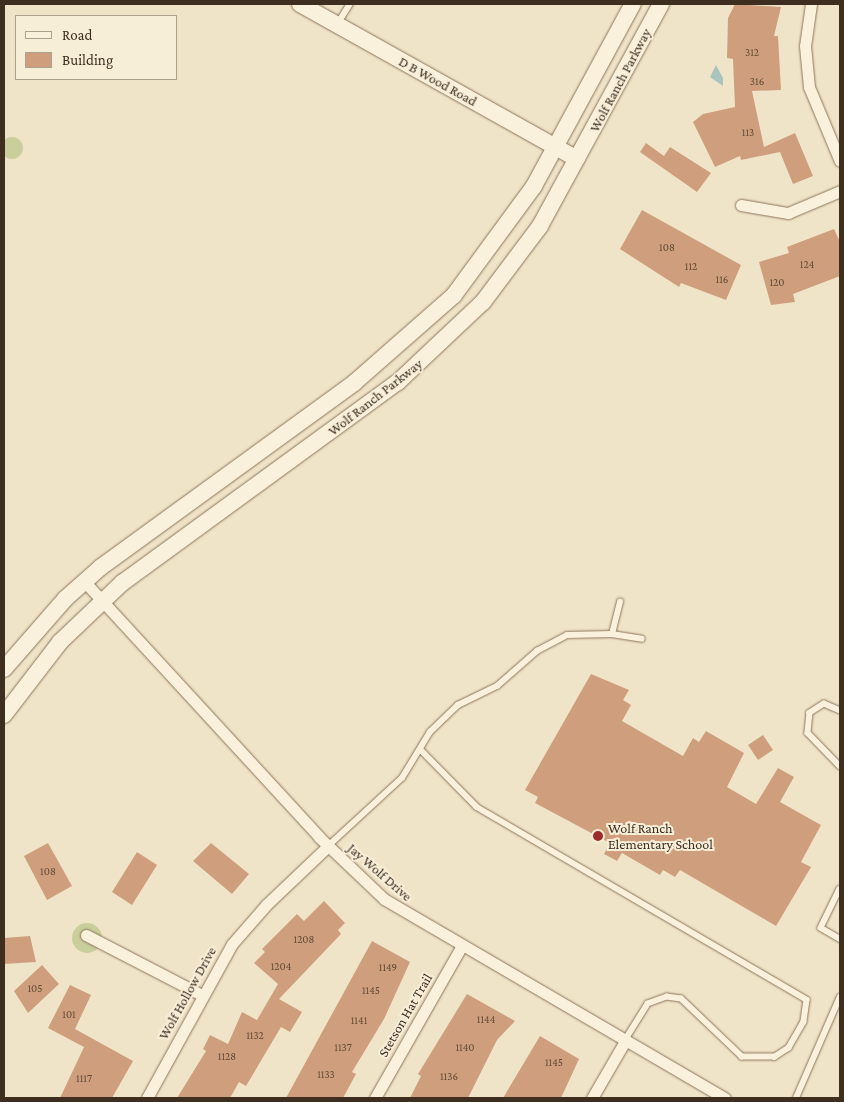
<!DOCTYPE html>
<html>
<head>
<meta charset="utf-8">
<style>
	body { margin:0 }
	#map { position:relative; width:844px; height:1102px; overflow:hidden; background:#f0e4c8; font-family:"Crimson Pro",serif }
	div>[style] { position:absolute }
	.green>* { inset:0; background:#c9cf9b }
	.round { border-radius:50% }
	.water>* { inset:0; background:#a9c4bc }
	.building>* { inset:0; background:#cf9f7d }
	.roads { filter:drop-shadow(0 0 1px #8d765c) drop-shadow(0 0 1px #8d765c) }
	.lane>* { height:5.5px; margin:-2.75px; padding:0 2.75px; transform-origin:2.75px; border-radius:2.75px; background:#faf1dc }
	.street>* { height:11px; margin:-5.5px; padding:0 5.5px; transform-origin:5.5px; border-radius:5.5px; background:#faf1dc }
	.secondary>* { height:16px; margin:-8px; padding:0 8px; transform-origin:8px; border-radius:8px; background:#faf1dc }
	.dots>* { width:14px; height:14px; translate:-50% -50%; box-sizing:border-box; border:2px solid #f7eed8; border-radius:50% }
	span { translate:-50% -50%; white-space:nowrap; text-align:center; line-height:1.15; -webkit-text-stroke:4px #f7eed8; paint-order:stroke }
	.number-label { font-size:11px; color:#624a37 }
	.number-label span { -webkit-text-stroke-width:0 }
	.street-label { font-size:14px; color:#3d2e20 }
	.poi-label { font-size:14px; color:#3d2e20 }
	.left { translate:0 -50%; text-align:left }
	.frame { position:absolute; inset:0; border:5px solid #3d2e20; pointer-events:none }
	.legend { position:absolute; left:15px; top:15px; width:162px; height:65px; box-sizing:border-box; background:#f7eed8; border:1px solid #ada18e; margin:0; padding:6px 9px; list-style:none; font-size:15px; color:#3d2e20 }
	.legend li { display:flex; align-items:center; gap:10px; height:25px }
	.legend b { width:25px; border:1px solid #ada18e }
</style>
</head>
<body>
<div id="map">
	<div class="green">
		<i class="round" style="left:1px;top:137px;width:22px;height:22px"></i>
		<i class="round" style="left:72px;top:923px;width:30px;height:30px"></i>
	</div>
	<div class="water">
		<i style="clip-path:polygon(716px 65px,723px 78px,723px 86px,710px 77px)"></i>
	</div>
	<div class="building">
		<i style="clip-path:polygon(735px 4px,781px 7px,774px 36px,778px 36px,781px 90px,752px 91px,764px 147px,795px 133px,813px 176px,793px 184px,780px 152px,741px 160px,740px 156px,715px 167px,693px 122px,703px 114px,735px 107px,733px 59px,727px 58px,728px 18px)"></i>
		<i style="clip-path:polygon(646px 143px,664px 156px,670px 147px,711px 173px,697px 192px,640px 152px)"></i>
		<i style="clip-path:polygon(642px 210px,741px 265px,726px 300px,681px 283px,679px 287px,620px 249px)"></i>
		<i style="clip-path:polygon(834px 229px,840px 242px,840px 276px,793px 294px,795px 302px,771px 305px,759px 262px,789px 253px,787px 247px)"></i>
		<i style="clip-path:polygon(591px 674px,629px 690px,623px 700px,631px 705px,622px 721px,683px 756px,693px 738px,699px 742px,706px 731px,744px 753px,727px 787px,756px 804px,778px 768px,794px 777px,780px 802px,821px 825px,801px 862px,811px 867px,776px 926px,680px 870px,675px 877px,663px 870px,660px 875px,622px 853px,617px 861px,604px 854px,610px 843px,535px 803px,538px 797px,525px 790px)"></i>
		<i style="clip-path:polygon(763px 735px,773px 750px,758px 760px,748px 745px)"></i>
		<i style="clip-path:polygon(48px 843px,72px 886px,47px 900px,24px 856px)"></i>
		<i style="clip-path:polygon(211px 843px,249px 874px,232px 894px,193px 861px)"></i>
		<i style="clip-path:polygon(137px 852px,157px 865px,132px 905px,112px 892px)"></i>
		<i style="clip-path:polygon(324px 901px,345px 923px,338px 930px,341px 934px,279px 999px,302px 1012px,290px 1032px,281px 1027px,246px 1086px,239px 1082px,230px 1098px,177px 1098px,206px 1051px,203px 1049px,210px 1035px,228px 1044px,242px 1012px,257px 1020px,278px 984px,254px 963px,265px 952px,262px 949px,297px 914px,304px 921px)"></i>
		<i style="clip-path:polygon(30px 936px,36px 962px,4px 964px,4px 938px)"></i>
		<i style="clip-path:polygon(372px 941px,410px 962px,384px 1019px,352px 1072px,356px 1074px,343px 1098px,286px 1098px)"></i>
		<i style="clip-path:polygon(42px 965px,59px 984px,28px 1013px,14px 991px)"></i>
		<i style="clip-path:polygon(70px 985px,91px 995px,75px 1029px,133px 1061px,112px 1098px,60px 1098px,84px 1047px,48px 1028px)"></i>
		<i style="clip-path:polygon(467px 994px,515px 1021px,497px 1040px,468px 1098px,410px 1098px,421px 1076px,418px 1074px)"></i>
		<i style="clip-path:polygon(540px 1036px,579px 1059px,561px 1098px,503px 1098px)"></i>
	</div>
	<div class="roads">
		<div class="lane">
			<i style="left:338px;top:23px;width:22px;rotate:-58deg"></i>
			<i style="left:612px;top:634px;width:33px;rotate:-76deg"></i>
			<i style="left:840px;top:711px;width:17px;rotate:-156deg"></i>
			<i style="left:824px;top:704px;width:17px;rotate:147deg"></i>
			<i style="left:810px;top:713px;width:20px;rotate:96deg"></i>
			<i style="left:808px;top:733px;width:46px;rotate:45.9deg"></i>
			<i style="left:422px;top:751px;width:78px;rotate:45.5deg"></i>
			<i style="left:477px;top:807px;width:382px;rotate:30.3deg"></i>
			<i style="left:807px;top:1000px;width:22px;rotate:98deg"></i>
			<i style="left:804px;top:1022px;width:30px;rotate:120deg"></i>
			<i style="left:789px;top:1048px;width:17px;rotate:147deg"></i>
			<i style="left:775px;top:1057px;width:33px;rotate:180deg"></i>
			<i style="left:742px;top:1057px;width:84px;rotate:-136.4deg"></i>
			<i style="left:681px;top:999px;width:14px;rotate:-172deg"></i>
			<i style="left:667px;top:997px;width:20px;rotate:160deg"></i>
			<i style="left:648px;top:1004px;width:44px;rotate:121.9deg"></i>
			<i style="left:328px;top:846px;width:100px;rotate:-42.6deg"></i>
			<i style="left:402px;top:778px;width:54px;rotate:-58.7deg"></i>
			<i style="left:430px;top:732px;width:39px;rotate:-44deg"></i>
			<i style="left:458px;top:705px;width:43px;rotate:-26deg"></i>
			<i style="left:497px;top:686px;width:53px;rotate:-41.2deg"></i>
			<i style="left:537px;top:651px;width:34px;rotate:-28deg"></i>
			<i style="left:567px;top:635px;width:45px;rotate:-1.3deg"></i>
			<i style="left:612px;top:634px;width:30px;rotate:9deg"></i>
			<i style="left:840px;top:889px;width:43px;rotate:116deg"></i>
			<i style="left:821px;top:928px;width:22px;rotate:30deg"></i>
			<i style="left:796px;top:1098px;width:110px;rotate:-66.5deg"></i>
		</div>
		<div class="street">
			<i style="left:811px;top:4px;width:42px;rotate:98.1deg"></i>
			<i style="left:805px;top:46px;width:41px;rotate:84.4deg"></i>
			<i style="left:809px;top:87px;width:80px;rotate:67.3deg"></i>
			<i style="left:741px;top:205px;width:48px;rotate:9.7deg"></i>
			<i style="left:788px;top:213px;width:56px;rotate:-22.9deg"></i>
			<i style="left:84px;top:581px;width:348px;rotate:47.4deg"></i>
			<i style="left:319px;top:837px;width:90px;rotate:43.6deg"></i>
			<i style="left:384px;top:899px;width:395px;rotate:30.3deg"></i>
			<i style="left:86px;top:935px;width:128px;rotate:27.4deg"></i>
			<i style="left:147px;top:1098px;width:176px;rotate:-61.1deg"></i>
			<i style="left:232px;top:944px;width:52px;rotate:-48.9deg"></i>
			<i style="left:266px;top:905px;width:86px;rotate:-43.6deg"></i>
			<i style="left:375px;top:1098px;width:174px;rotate:-60.3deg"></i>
			<i style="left:592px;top:1098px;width:66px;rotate:-59.9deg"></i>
		</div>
		<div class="secondary">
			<i style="left:300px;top:4px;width:317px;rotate:29.2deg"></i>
			<i style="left:4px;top:669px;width:93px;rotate:-48.9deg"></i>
			<i style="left:65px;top:599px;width:48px;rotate:-41.6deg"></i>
			<i style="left:101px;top:567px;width:313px;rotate:-36deg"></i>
			<i style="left:354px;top:383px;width:133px;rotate:-41.3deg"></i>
			<i style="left:454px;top:295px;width:135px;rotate:-53.7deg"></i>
			<i style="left:534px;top:186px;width:207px;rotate:-61.5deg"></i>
			<i style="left:4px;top:715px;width:92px;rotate:-52.5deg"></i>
			<i style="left:60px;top:642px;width:86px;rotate:-43.6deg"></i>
			<i style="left:122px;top:583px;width:341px;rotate:-36.1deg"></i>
			<i style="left:398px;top:382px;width:117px;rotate:-43.3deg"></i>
			<i style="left:483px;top:302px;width:95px;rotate:-53.1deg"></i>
			<i style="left:540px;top:226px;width:253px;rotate:-61.4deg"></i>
		</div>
	</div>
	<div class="dots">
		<i style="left:598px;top:836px;background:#9e2a2b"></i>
	</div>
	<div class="number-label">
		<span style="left:752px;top:52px">312</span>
		<span style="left:757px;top:81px">316</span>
		<span style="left:748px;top:132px">113</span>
		<span style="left:667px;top:247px">108</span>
		<span style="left:807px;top:264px">124</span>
		<span style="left:691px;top:266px">112</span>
		<span style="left:722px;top:279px">116</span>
		<span style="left:777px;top:282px">120</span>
		<span style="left:48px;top:871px">108</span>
		<span style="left:304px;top:939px">1208</span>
		<span style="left:281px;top:966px">1204</span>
		<span style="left:388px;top:967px">1149</span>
		<span style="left:35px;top:988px">105</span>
		<span style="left:371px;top:990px">1145</span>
		<span style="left:69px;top:1014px">101</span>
		<span style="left:486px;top:1019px">1144</span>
		<span style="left:359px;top:1020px">1141</span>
		<span style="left:255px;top:1035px">1132</span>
		<span style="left:343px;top:1047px">1137</span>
		<span style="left:465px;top:1047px">1140</span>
		<span style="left:227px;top:1056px">1128</span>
		<span style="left:554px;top:1062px">1145</span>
		<span style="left:326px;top:1074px">1133</span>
		<span style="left:449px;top:1076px">1136</span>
		<span style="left:84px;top:1078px">1117</span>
	</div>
	<div class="street-label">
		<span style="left:620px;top:80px;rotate:-62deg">Wolf Ranch Parkway</span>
		<span style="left:438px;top:81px;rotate:29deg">D B Wood Road</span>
		<span style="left:375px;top:397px;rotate:-38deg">Wolf Ranch Parkway</span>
		<span style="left:380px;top:872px;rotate:41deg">Jay Wolf Drive</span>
		<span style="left:187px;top:993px;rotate:-61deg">Wolf Hollow Drive</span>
		<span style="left:405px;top:1015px;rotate:-60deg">Stetson Hat Trail</span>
	</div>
	<div class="poi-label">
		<span class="left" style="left:608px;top:836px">Wolf Ranch<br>Elementary School</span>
	</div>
	<div class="frame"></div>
	<ul class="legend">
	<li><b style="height:6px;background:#faf1dc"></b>Road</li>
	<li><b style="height:14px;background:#cf9f7d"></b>Building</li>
	</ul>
</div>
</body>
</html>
